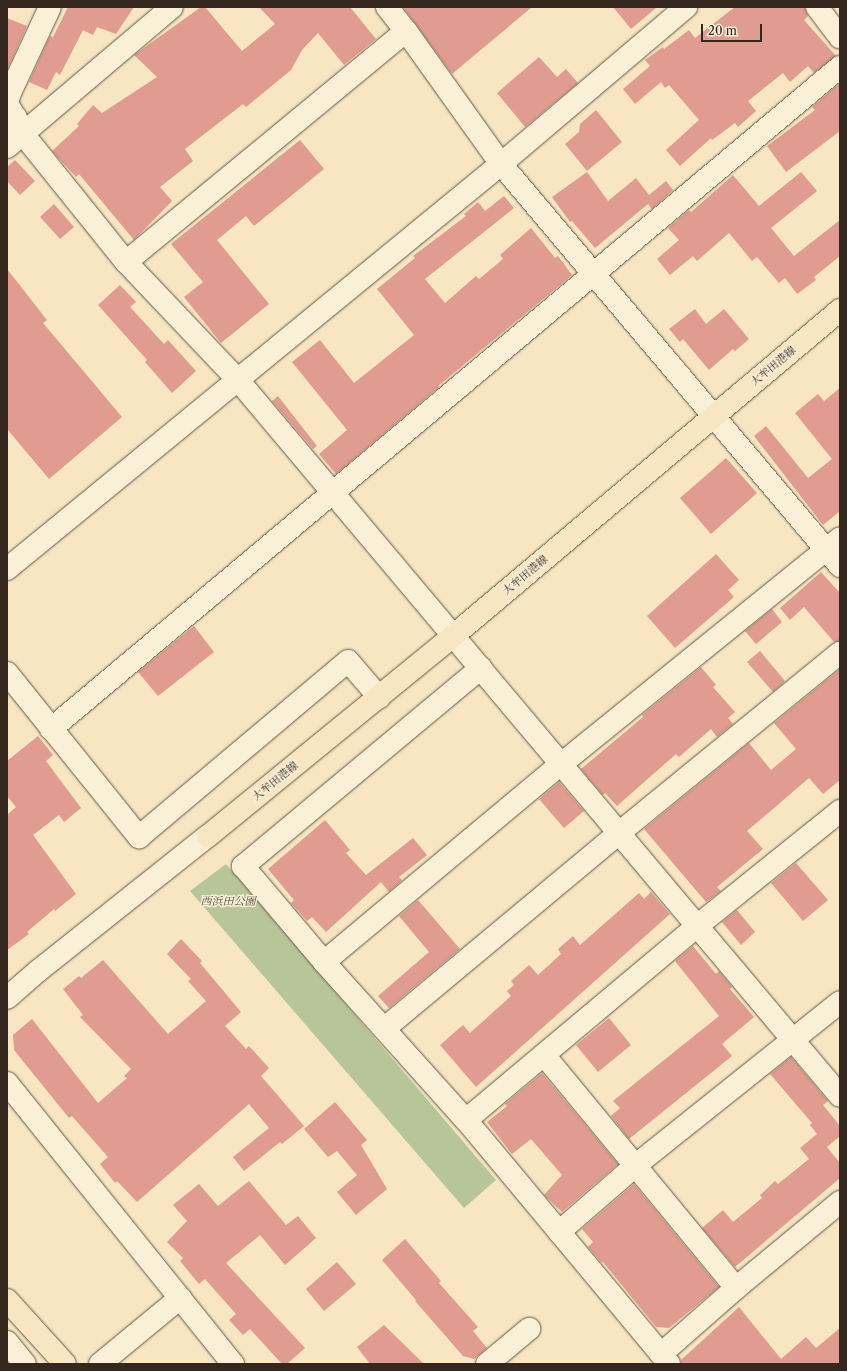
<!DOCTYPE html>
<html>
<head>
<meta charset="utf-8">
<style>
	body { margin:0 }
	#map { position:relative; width:847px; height:1371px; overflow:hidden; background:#f7e6c1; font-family:"Libre Caslon Text","Noto Serif JP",serif }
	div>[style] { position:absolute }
	.green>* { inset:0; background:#b7c698 }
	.building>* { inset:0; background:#e09c90 }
	.roads { filter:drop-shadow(0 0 1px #665647) drop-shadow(0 0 1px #665647) }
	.minor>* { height:22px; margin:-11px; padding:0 11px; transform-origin:11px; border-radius:11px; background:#faefd7 }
	.major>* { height:22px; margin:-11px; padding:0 11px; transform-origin:11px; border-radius:11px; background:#f7e6c1 }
	.highway>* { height:22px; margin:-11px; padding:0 11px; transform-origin:11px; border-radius:11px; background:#f7e6c1 }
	span { translate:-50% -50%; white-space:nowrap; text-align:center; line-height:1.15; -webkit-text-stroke:3px #faefd7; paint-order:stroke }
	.street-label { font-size:11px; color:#35261e }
	.park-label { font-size:11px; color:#564e3c; font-style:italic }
	.frame { position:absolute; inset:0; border:8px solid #35261e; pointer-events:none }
	.scale { position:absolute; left:701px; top:24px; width:61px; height:18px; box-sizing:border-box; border:2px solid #35261e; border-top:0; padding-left:5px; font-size:12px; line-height:14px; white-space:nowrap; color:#35261e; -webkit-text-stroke:3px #faefd7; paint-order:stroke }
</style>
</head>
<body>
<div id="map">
	<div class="green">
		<i style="clip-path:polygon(226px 864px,496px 1180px,464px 1208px,190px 891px)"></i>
	</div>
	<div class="building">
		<i style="clip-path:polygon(68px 7px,134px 7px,116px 34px,97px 27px,93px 35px,83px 30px,60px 75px,56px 72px,47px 90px,29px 82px,50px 36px,53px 37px)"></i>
		<i style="clip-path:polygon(201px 7px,205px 7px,242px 51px,275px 24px,259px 7px,350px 7px,376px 39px,344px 65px,318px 33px,302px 50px,291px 70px,246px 107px,243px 104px,185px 149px,193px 161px,160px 187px,172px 201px,134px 240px,79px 174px,76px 177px,52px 151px,79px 126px,77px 124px,93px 105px,102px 113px,157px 77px,134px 55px)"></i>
		<i style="clip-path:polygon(403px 7px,532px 7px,452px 74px)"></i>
		<i style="clip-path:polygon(613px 7px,657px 7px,631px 29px)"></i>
		<i style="clip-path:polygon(735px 7px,805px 7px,808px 16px,804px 20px,836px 56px,814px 73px,808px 66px,790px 82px,783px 73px,748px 101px,756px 111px,738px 127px,735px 123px,712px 140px,711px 138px,680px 166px,666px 150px,699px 120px,669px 85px,665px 88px,661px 82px,635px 104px,623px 89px,650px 66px,645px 60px,663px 47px,664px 49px,689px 30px,695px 38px)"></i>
		<i style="clip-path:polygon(7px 18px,27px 26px,7px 70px)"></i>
		<i style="clip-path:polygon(539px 57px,557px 77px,566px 69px,578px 83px,525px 127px,497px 93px)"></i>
		<i style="clip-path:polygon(840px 83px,840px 131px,786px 172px,767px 146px,815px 110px,812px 107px)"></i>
		<i style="clip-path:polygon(596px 110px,622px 142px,587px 171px,565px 144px,579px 132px,580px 124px)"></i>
		<i style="clip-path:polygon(300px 140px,324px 169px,254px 226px,246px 216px,217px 240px,269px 304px,221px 343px,184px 297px,203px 282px,171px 244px)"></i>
		<i style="clip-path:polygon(15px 160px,35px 181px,20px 195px,7px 181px,7px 167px)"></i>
		<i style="clip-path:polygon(587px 172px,608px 201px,636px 178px,649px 195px,666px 181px,673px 190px,652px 209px,648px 204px,595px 248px,572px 221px,570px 222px,552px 197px)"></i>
		<i style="clip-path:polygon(801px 172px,817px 191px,771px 228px,794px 256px,840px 220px,840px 256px,814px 277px,816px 280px,797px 294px,785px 278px,779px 283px,757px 257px,752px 261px,729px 233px,697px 261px,693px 256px,670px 275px,657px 259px,679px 240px,668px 228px,689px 210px,691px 212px,733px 175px,759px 206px)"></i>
		<i style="clip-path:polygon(504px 196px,514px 208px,425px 279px,445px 303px,476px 276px,479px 279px,503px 259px,500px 255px,531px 228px,555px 258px,558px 256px,572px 275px,438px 386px,439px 387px,336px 474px,319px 454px,347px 430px,292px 362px,320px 340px,354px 383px,414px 335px,377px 289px,415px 258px,413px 256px,466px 216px,464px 214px,478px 202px,485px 211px)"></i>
		<i style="clip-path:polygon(54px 204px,74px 227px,60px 239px,40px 217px)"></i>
		<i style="clip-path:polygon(7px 269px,47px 320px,43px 323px,122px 417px,49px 479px,7px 429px)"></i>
		<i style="clip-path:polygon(120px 285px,136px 302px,130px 307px,164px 344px,168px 340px,196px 371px,172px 393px,145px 362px,147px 360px,98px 305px)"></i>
		<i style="clip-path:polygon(695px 309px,706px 324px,724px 309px,749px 339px,735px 351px,733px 349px,709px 370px,683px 339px,680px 342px,669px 329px)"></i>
		<i style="clip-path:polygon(840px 388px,840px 511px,823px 525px,754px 436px,766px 426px,808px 478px,832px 459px,795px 413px,818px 394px,824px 401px)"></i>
		<i style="clip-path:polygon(278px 396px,317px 446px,313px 449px,272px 401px)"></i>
		<i style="clip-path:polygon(726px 458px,757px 493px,711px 534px,680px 498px)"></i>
		<i style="clip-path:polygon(716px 554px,739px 580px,728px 590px,734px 597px,675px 648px,647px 616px)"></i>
		<i style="clip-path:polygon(821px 572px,840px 593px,840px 641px,834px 642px,804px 607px,790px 620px,780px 608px)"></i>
		<i style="clip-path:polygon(772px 609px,782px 622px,756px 644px,745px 631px)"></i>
		<i style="clip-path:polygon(194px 626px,214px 652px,158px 696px,138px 672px)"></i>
		<i style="clip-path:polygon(760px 651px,785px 681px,773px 692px,747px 662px)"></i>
		<i style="clip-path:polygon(701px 667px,716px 685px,713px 687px,735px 712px,728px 718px,733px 724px,717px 737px,711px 729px,679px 757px,676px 754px,617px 806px,605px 793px,603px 795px,581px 769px,643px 717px,642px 715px)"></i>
		<i style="clip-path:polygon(840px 669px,840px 780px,823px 794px,809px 778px,747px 831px,763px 849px,717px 887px,721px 891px,706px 902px,644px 829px,749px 743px,771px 770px,796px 749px,774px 723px)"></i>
		<i style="clip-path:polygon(38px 736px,53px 755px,46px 761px,81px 808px,64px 822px,59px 815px,33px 835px,76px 894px,55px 911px,54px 909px,27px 932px,29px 934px,7px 950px,7px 815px,16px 807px,7px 796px,7px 761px)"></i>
		<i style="clip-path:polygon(559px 782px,584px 811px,564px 828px,539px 799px)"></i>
		<i style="clip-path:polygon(325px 820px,350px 850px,346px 853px,366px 875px,413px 838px,427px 855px,399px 877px,402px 880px,389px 892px,381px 882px,326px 932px,312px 917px,307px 921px,291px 903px,294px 900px,268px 869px)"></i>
		<i style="clip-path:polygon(796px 863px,828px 900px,803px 921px,771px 883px)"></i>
		<i style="clip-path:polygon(651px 892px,670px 914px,476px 1087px,440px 1045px,463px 1025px,470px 1033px,511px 996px,507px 991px,514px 985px,511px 981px,529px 965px,538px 975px,561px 954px,558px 949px,573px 936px,580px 945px,639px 893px,644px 899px)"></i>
		<i style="clip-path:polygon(418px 900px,460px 949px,389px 1008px,378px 996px,429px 952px,399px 916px)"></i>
		<i style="clip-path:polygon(737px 910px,755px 932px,741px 945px,722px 922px)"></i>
		<i style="clip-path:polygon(181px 939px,202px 961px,200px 963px,241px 1012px,225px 1026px,246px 1049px,249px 1046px,269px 1068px,261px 1076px,304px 1126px,282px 1144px,280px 1142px,244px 1171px,233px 1157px,269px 1128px,249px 1104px,137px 1202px,117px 1181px,115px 1183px,100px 1164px,108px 1157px,72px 1116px,69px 1118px,14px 1050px,13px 1035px,32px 1019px,98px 1103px,127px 1078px,124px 1076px,131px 1069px,80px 1017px,83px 1015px,63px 989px,79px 976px,81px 978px,103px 960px,168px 1034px,206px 1001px,188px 981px,191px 979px,167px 954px)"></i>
		<i style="clip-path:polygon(693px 946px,716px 974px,719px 971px,732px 987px,730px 989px,754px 1017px,722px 1044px,732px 1056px,629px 1139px,611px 1116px,620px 1108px,613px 1101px,719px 1016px,675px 961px)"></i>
		<i style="clip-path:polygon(609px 1018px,631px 1045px,598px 1072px,576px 1045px)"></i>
		<i style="clip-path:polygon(791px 1057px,828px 1101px,823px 1105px,840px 1126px,840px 1136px,827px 1147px,840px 1163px,840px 1178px,735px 1267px,702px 1228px,723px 1210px,733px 1222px,762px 1198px,760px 1195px,775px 1181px,778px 1184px,809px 1159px,800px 1148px,817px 1134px,810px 1125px,812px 1123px,770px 1074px)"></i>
		<i style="clip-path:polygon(542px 1073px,618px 1164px,562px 1212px,544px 1195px,562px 1175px,531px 1139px,512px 1154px,487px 1122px,507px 1106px,505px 1104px)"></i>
		<i style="clip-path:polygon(335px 1102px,367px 1140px,361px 1145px,387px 1189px,356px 1215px,337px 1192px,357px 1175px,337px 1151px,328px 1157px,304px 1129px)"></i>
		<i style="clip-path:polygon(249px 1181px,286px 1225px,298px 1216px,316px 1238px,285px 1265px,260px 1235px,226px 1263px,305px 1348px,287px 1364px,282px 1364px,250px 1329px,243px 1335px,229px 1320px,236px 1314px,205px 1279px,199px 1284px,180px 1261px,183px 1258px,167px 1242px,187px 1221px,173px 1205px,199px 1184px,218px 1206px)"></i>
		<i style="clip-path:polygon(634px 1184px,719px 1287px,669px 1328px,656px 1327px,603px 1262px,602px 1263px,588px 1247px,593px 1242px,582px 1229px)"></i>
		<i style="clip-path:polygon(405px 1239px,441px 1281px,439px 1283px,478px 1327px,473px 1331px,487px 1348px,474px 1359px,463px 1356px,415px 1301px,416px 1300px,382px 1260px)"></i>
		<i style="clip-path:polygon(337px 1262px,356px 1284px,324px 1311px,306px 1289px)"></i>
		<i style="clip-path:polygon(739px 1307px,781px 1359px,806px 1337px,816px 1348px,840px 1328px,840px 1364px,681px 1364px,681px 1360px)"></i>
		<i style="clip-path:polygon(384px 1325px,424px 1364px,370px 1364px,357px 1347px)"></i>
	</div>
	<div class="roads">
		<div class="minor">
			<i style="left:387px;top:7px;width:31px;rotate:52deg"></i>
			<i style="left:406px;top:31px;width:163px;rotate:54.5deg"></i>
			<i style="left:501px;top:164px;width:526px;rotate:49.86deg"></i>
			<i style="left:817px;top:7px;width:38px;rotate:53deg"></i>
			<i style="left:7px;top:118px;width:9px"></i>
			<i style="left:16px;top:118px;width:17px;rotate:-123deg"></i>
			<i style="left:7px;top:104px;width:9px;rotate:-77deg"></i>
			<i style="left:9px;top:95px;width:97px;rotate:-65deg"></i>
			<i style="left:7px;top:123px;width:19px;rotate:35deg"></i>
			<i style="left:23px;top:134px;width:164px;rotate:51.2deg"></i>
			<i style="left:126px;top:262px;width:163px;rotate:46.5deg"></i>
			<i style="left:238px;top:380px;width:935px;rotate:49.94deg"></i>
			<i style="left:7px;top:147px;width:216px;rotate:-40.3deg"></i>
			<i style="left:126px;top:262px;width:363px;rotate:-39.5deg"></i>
			<i style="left:7px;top:569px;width:639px;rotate:-39.35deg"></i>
			<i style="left:501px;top:164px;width:243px;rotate:-40.3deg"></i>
			<i style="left:481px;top:668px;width:310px;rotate:140.2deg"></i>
			<i style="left:243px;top:866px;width:126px;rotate:49.8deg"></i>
			<i style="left:324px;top:962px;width:212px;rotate:48.1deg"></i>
			<i style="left:466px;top:1120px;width:317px;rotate:50.2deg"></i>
			<i style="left:7px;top:673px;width:211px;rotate:51.2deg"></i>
			<i style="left:139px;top:837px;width:273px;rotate:-40.1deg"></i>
			<i style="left:348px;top:661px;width:48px;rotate:49.3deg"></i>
			<i style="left:51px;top:729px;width:1030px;rotate:-40deg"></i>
			<i style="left:324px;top:962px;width:307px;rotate:-39.9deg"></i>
			<i style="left:560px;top:765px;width:360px;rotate:-39deg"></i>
			<i style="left:7px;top:998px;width:41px;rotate:-41.1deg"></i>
			<i style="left:38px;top:971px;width:217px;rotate:-38.5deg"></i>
			<i style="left:385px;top:1028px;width:305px;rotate:-39.8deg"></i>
			<i style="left:619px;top:833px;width:285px;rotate:-39.2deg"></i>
			<i style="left:544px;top:1055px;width:302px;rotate:50.5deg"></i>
			<i style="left:7px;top:1083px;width:361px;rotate:51.2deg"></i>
			<i style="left:466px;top:1120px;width:302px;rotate:-40deg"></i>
			<i style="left:697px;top:926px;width:184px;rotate:-38.8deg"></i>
			<i style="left:559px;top:1232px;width:102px;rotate:-41deg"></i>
			<i style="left:636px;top:1165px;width:261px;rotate:-38.6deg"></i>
			<i style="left:7px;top:1342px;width:28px;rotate:51deg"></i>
			<i style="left:661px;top:1354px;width:100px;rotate:-41.3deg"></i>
			<i style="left:736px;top:1288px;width:135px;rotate:-39.6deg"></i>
			<i style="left:100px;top:1364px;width:104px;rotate:-39.5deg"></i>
			<i style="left:487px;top:1364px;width:55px;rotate:-39.8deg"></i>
		</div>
		<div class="major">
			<i style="left:208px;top:836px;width:316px;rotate:-39.2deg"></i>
			<i style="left:453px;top:636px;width:506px;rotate:-40.11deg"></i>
		</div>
		<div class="highway">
			<i style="left:7px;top:1300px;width:86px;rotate:47.8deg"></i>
		</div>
	</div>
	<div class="street-label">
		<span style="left:773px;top:366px;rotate:-40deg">大牟田港線</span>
		<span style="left:525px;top:575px;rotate:-40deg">大牟田港線</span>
		<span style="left:275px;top:781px;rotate:-39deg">大牟田港線</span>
	</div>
	<div class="park-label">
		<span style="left:228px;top:901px">西浜田公園</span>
	</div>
	<div class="frame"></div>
	<div class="scale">20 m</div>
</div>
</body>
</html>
